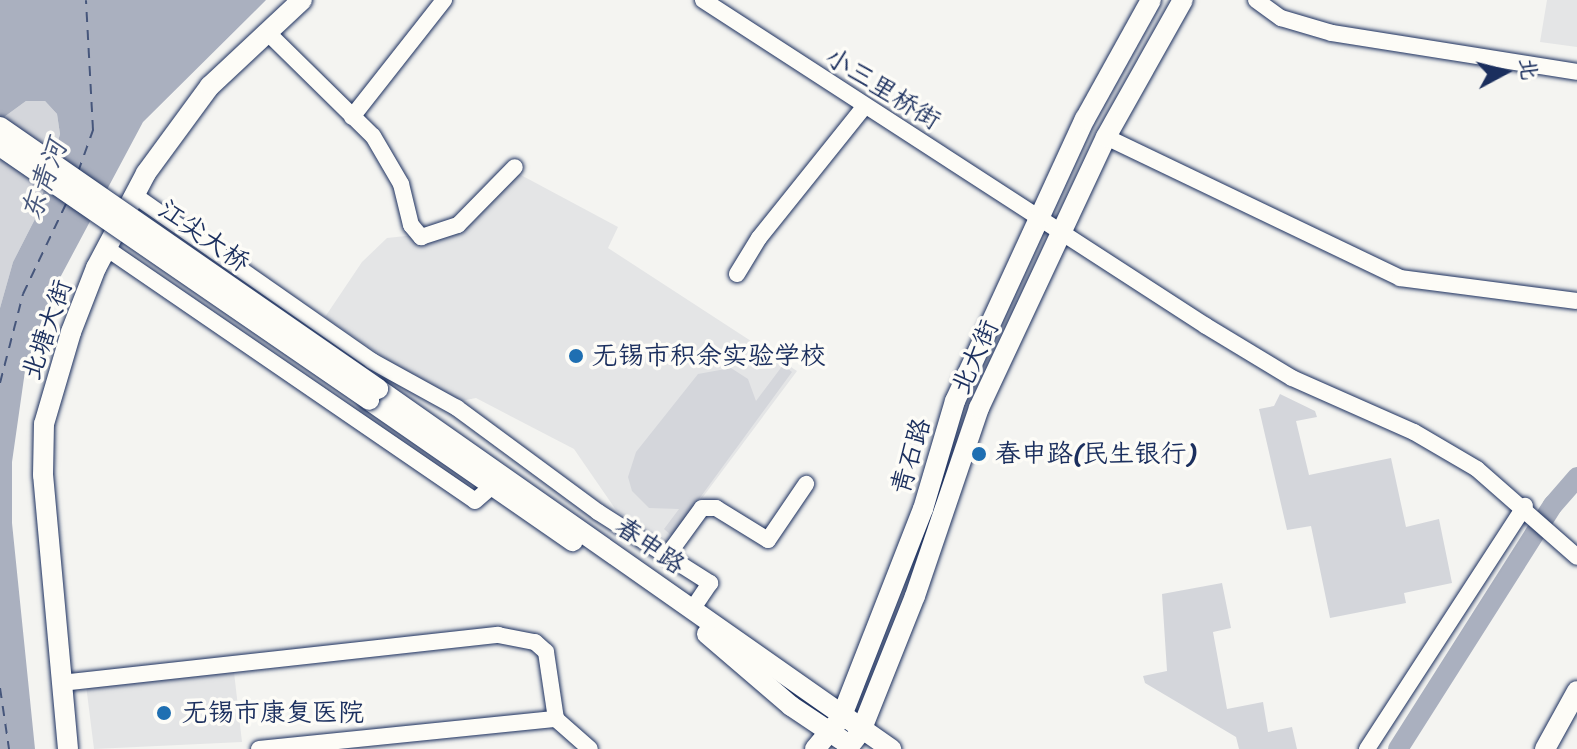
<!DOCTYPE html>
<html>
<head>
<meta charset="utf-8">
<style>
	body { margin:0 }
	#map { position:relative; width:1577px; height:749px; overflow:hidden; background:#f4f4f1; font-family:Sriracha,"LXGW WenKai TC",sans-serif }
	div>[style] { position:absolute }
	.built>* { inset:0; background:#e4e5e6 }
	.green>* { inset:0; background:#d4d6db }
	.water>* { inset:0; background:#aab0bf }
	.river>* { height:20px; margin:-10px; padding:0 10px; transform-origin:10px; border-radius:10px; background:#aab0bf }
	.ferry>* { height:2px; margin-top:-1px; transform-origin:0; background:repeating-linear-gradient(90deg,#46567b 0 10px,transparent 0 18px) }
	.roads { filter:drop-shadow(0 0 2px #1b2f5e) drop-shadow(0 0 2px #1b2f5e) }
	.minor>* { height:16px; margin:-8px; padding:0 8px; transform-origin:8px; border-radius:8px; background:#fdfcf7 }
	.major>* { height:20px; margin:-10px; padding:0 10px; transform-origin:10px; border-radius:10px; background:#fdfcf7 }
	.bridges { filter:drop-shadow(0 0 2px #1b2f5e) drop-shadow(0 0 2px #1b2f5e) }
	.major-bridge>* { height:20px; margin:-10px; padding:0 10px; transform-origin:10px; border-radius:10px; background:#fdfcf7 }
	.dots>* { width:22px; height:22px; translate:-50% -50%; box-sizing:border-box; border:4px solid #fdfcf7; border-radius:50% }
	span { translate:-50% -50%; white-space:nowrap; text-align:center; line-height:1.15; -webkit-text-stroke:7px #fdfcf7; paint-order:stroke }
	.street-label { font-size:26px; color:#1b2f5e }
	.poi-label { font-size:26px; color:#1b2f5e }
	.left { translate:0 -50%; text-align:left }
	.water-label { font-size:28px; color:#46567b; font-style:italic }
	.north { position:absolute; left:1465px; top:32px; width:80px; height:80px; -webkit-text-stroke:6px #fdfcf7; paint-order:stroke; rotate:83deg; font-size:22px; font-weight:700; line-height:32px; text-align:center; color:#1b2f5e }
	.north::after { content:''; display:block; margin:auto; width:28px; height:36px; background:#1b2f5e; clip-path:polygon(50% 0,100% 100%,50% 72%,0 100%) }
</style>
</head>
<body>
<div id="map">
	<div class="built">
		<i style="clip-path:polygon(1547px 0,1577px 0,1577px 47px,1540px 42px)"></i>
		<i style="clip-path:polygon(519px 174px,618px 227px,608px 248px,797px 371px,667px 545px,616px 510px,574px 449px,476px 398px,451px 403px,325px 317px,362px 262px,387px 238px,461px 230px,475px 221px,503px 180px)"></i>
		<i style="clip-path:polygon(234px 672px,242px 742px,94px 749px,86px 685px)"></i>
	</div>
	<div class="green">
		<i style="clip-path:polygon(26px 101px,45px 101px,57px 114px,60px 134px,36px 217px,13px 262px,0 308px,0 120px)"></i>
		<i style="clip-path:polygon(783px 365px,792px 372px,672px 536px,664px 529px,679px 509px,649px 508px,632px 491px,628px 477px,636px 452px,698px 374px,731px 368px,748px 379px,756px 401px)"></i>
		<i style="clip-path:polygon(1280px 394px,1315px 411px,1317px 417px,1296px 421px,1309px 475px,1391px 458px,1406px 527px,1439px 519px,1452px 583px,1404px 593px,1406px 603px,1330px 618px,1311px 526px,1287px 530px,1259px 409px,1274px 406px)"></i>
		<i style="clip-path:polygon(1222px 583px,1231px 628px,1213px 632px,1227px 709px,1263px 702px,1268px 732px,1292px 727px,1297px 749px,1239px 749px,1236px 737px,1145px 683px,1143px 676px,1167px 671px,1162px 594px)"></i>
	</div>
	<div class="water">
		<i style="clip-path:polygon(0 0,266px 0,143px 122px,54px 289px,25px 371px,12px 462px,12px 523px,35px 749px,0 749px,0 308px,13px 262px,36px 217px,60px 134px,57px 114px,45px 101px,26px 101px,0 120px)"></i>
	</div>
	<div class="river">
		<i style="left:1398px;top:749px;width:289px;rotate:-57.6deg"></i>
		<i style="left:1553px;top:505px;width:37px;rotate:-49deg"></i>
	</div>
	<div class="ferry">
		<i style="left:78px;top:172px;width:45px;rotate:-70.3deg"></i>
		<i style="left:93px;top:130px;width:130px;rotate:-93.1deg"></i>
		<i style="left:0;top:383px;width:92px;rotate:-75.5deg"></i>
		<i style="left:23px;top:294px;width:100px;rotate:-64.5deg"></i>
		<i style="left:0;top:688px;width:62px;rotate:81.6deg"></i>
	</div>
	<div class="roads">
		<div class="minor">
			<i style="left:703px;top:0;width:599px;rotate:32.95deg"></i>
			<i style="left:1206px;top:326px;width:100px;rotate:31.2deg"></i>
			<i style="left:1292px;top:378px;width:133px;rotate:23.9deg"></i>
			<i style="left:1414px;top:432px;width:73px;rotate:30.4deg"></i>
			<i style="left:1477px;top:469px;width:133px;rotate:41.3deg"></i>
			<i style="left:1256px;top:0;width:31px;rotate:36deg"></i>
			<i style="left:1281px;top:18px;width:53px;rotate:16.4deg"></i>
			<i style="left:1332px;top:33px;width:248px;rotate:9deg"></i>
			<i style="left:267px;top:32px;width:148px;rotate:44.5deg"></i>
			<i style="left:373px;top:136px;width:56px;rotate:59.7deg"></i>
			<i style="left:401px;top:184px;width:42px;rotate:76.3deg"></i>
			<i style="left:411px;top:225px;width:16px;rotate:50deg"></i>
			<i style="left:421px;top:237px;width:39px;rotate:-18deg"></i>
			<i style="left:458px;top:225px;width:81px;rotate:-45.5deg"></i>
			<i style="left:352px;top:117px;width:149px;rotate:-51.8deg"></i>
			<i style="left:1106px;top:137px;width:326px;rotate:25.6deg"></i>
			<i style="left:1400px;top:278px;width:178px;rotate:7.4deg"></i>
			<i style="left:134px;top:195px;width:290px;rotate:34.9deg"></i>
			<i style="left:372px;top:361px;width:97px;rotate:28.9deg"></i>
			<i style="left:457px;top:408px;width:175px;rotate:36.4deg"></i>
			<i style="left:598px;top:512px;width:133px;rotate:32.4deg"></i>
			<i style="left:710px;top:583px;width:30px;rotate:124deg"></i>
			<i style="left:106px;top:248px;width:447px;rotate:34.4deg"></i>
			<i style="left:475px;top:501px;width:35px;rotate:-41deg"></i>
			<i style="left:737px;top:274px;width:42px;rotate:-58.6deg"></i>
			<i style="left:759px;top:238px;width:168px;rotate:-51.3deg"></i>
			<i style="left:667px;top:556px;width:59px;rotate:-53.9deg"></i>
			<i style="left:702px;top:508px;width:14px"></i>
			<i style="left:716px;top:508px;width:61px;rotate:31.6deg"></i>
			<i style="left:768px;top:540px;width:68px;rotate:-55.8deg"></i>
			<i style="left:61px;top:683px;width:440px;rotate:-6.3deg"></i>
			<i style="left:498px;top:635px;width:38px;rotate:11deg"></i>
			<i style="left:535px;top:642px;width:15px;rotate:42deg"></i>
			<i style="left:546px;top:652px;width:68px;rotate:81.5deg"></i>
			<i style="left:259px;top:749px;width:299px;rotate:-5.8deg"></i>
			<i style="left:556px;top:719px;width:45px;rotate:41.4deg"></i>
			<i style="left:1367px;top:749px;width:290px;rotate:-57deg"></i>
		</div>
		<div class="major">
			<i style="left:378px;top:389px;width:627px;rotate:35.06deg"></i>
			<i style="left:369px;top:400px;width:248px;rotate:34.7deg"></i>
			<i style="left:707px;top:634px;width:111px;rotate:40.6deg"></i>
			<i style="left:791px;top:706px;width:61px;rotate:33.7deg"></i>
			<i style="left:68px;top:749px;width:275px;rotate:-95.2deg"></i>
			<i style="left:43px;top:475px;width:51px;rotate:-88.9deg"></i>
			<i style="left:44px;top:424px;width:96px;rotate:-73.6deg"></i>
			<i style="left:71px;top:332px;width:69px;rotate:-68.7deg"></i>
			<i style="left:96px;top:268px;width:107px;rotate:-62.2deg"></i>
			<i style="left:146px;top:173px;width:108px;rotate:-53.7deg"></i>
			<i style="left:210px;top:86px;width:126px;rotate:-43.1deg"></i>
			<i style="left:815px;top:749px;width:40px;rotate:-50deg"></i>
			<i style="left:841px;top:718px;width:225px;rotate:-68.6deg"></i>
			<i style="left:923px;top:509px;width:113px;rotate:-73.5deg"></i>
			<i style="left:955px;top:401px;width:311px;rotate:-65.3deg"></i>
			<i style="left:1085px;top:119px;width:136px;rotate:-61deg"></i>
			<i style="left:847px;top:749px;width:23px;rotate:-52deg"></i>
			<i style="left:861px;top:731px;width:145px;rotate:-68.2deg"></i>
			<i style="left:915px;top:596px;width:199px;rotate:-71.2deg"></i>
			<i style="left:979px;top:408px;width:299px;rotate:-64.9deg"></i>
			<i style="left:1106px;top:137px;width:157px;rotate:-60.7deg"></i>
			<i style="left:1545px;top:749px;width:66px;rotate:-61.1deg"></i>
		</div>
	</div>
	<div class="bridges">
		<div class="major-bridge">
			<i style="left:0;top:127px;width:460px;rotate:34.7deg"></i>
			<i style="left:0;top:146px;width:448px;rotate:34.5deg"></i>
		</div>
	</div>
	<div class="dots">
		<i style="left:576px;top:356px;background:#1f6fb2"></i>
		<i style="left:979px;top:454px;background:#1f6fb2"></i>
		<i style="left:164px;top:713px;background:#1f6fb2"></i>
	</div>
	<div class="street-label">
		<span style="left:883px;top:89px;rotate:32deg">小三里桥街</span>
		<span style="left:204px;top:236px;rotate:35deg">江尖大桥</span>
		<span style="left:47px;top:330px;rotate:-71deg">北塘大街</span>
		<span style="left:975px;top:357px;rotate:-66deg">北大街</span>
		<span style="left:911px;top:456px;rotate:-73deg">青石路</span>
		<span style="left:650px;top:546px;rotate:35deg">春申路</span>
	</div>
	<div class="poi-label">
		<span class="left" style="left:592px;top:356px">无锡市积余实验学校</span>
		<span class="left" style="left:995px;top:454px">春申路(民生银行)</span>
		<span class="left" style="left:182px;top:713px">无锡市康复医院</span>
	</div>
	<div class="water-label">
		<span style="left:44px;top:180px;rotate:-70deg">东青河</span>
	</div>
	<div class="north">北</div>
</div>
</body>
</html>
